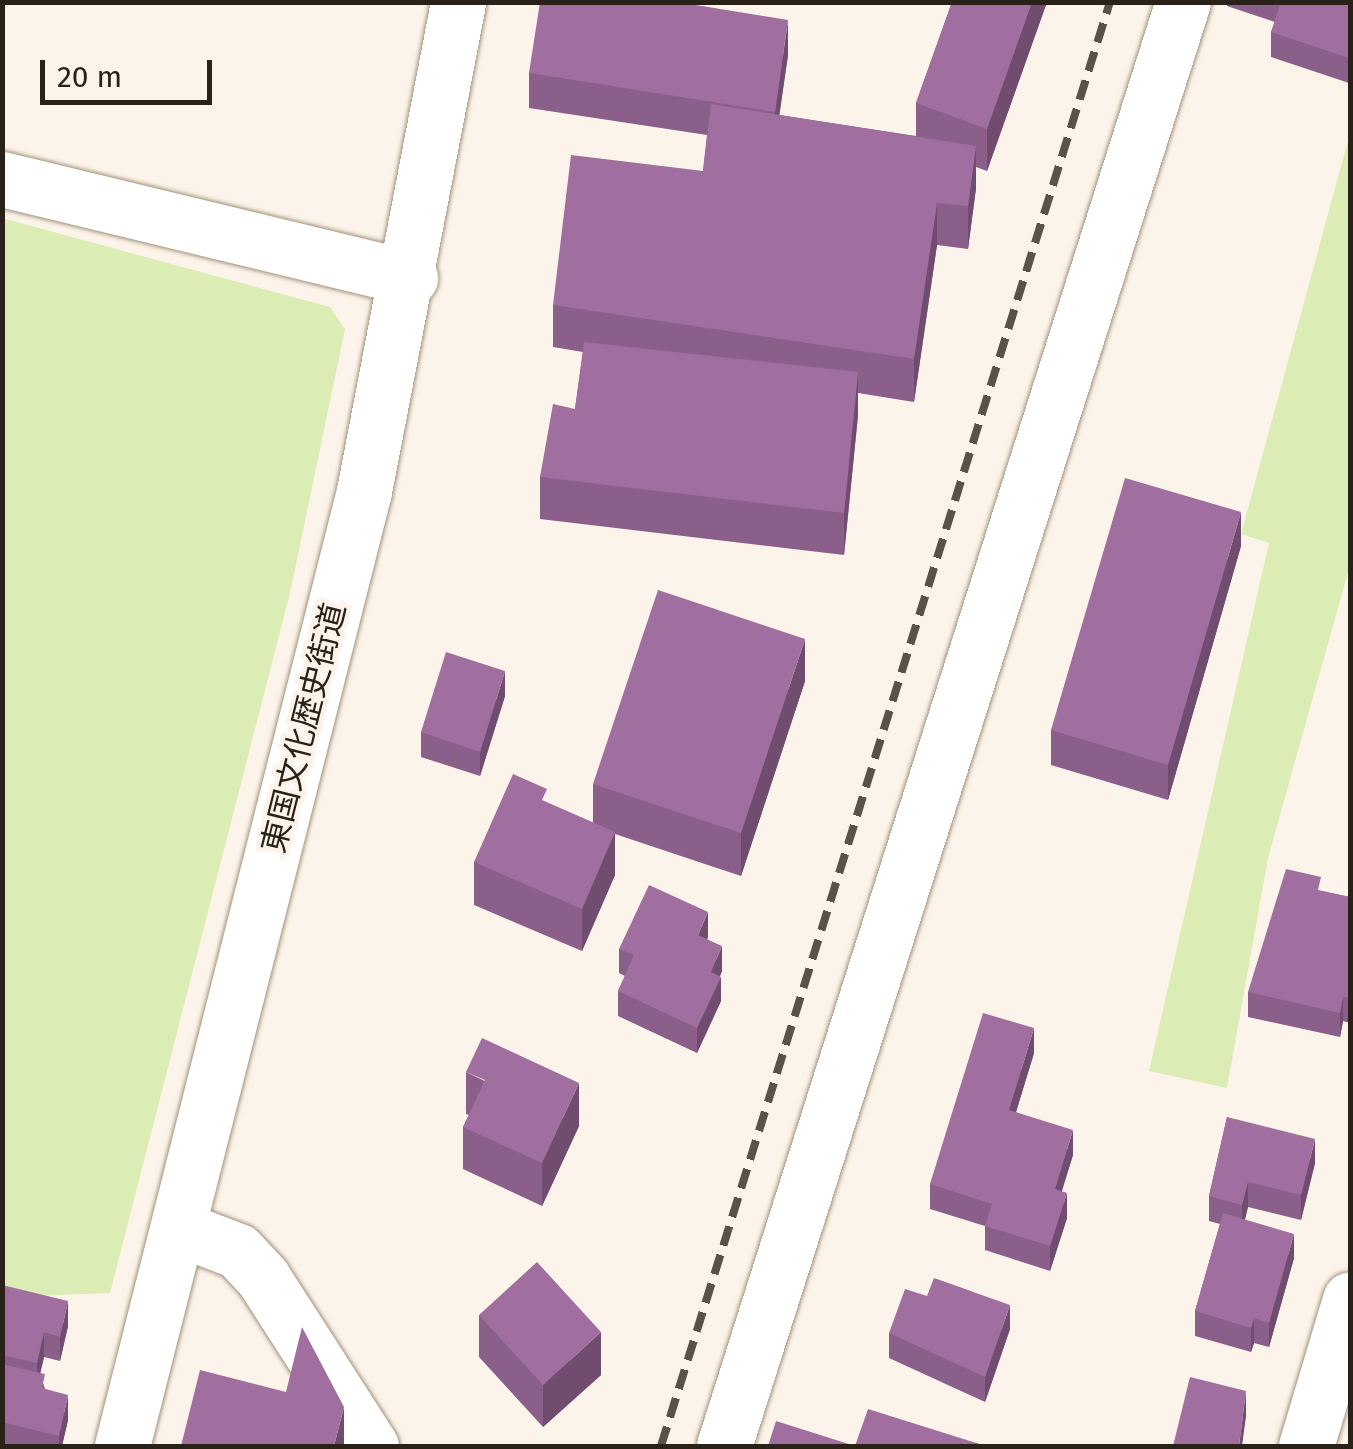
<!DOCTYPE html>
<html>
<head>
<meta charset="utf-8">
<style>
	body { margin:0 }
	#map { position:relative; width:1353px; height:1449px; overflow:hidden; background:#fcf4ea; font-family:"Fira Sans","Noto Sans JP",sans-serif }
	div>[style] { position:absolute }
	.green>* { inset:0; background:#dbedb4 }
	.roads { filter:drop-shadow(0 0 2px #a3907a) drop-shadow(0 0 2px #a3907a) }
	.minor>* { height:55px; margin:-27.5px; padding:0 27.5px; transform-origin:27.5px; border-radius:27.5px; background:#fff }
	.highway>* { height:55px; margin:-27.5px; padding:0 27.5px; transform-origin:27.5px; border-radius:27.5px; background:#fff }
	.rail>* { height:8px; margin-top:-4px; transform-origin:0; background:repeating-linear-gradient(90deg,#5a5249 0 20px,transparent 0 30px) }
	.wall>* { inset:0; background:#8a5f89 }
	.shaded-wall>* { inset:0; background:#704d6f }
	.building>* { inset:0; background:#a06e9f }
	span { translate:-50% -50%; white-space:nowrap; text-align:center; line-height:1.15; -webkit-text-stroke:9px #fcf4ea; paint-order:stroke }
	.street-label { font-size:32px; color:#2a2219 }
	.frame { position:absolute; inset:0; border:5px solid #2a2219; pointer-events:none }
	.scale { position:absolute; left:40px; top:60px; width:172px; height:45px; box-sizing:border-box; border:5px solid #2a2219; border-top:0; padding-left:12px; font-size:30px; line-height:35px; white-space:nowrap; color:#2a2219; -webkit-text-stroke:8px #fcf4ea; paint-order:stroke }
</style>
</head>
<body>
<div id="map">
	<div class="green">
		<i style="clip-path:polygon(1350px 133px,1350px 565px,1268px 858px,1227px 1088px,1149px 1071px,1269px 543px,1241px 534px)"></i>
		<i style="clip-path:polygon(2px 218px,330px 307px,345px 329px,290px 593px,110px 1293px,3px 1297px)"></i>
	</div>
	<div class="roads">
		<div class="minor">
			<i style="left:2px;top:179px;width:420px;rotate:13.6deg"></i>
			<i style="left:178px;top:1228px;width:64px;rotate:21deg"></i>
			<i style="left:238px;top:1251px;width:37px;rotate:47deg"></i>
			<i style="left:263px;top:1278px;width:200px;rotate:57.3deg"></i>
			<i style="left:724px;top:1446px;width:1515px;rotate:-72.37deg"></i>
			<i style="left:1306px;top:1446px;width:153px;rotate:-73.3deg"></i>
		</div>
		<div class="highway">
			<i style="left:122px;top:1446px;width:985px;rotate:-75.78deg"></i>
			<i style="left:364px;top:491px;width:498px;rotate:-79.1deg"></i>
		</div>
	</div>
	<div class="rail">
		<i style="left:661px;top:1446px;width:1512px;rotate:-72.73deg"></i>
	</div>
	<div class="wall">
		<i style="clip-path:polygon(952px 2px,1047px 2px,987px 171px,976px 167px,976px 188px,968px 249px,937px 245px,914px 402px,858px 393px,858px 415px,844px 555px,540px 519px,540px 477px,575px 409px,583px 352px,553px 347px,553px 305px,703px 171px,707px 135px,529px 108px,529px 73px,788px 55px,779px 115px,916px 136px,916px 103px)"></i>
		<i style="clip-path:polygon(1227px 2px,1350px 2px,1350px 78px,1349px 83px,1271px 57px,1271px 32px,1275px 22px,1227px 6px)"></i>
		<i style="clip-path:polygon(1241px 546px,1168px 800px,1051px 765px,1051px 730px)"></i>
		<i style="clip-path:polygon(805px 681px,741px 876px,615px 834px,615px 875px,582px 951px,474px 905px,474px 862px,547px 803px,593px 823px,593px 784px)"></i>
		<i style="clip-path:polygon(505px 696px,480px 776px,421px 757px,421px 732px)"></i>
		<i style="clip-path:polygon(1321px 891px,1350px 897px,1350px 1023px,1343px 1021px,1340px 1037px,1248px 1017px,1248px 992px)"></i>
		<i style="clip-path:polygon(708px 937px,707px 939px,722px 971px,720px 976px,721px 1001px,697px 1053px,618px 1016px,618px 991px,625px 976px,619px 973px,619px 949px)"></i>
		<i style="clip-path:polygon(1034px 1053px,1016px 1112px,1073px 1155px,1061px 1191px,1067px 1218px,1050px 1271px,985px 1250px,985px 1226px,930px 1209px,930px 1184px)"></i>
		<i style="clip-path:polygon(466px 1072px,579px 1126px,542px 1206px,463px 1169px,463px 1127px,469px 1115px,466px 1114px)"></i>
		<i style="clip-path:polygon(1227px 1117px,1315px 1163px,1301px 1220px,1248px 1207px,1245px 1220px,1294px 1258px,1269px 1347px,1254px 1343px,1251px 1352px,1195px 1336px,1195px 1311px,1220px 1224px,1209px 1221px,1209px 1196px)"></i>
		<i style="clip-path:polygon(2px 1285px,68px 1326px,60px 1361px,44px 1357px,40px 1373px,45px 1389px,68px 1420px,62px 1446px,2px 1446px)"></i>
		<i style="clip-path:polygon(479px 1315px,601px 1375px,543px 1427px,479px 1357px)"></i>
		<i style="clip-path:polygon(1010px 1329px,985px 1402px,889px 1358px,889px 1333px)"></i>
	</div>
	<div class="shaded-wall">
		<i style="clip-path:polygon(1032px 2px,1047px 2px,987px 171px,987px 129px)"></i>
		<i style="clip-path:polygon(788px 20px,788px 55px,775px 146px,775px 112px)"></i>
		<i style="clip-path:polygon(1350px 53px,1350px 78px,1349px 83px,1349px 58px)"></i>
		<i style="clip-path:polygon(976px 146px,976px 188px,968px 249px,968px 206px)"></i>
		<i style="clip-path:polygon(937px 203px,937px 245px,914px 402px,914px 359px)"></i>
		<i style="clip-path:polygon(858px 372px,858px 415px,844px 555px,844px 513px)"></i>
		<i style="clip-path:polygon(1241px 512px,1241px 546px,1168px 800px,1168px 765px)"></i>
		<i style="clip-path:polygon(805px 639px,805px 681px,741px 876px,741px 833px)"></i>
		<i style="clip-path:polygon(505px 671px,505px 696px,480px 776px,480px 752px)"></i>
		<i style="clip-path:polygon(615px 832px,615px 875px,582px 951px,582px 909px)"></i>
		<i style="clip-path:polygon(708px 912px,708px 937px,698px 959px,698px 935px)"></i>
		<i style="clip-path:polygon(722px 946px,722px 971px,711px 997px,711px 972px)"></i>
		<i style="clip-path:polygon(721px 977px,721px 1001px,697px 1053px,697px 1028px)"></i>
		<i style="clip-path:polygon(1343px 997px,1343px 1021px,1340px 1037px,1340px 1013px)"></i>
		<i style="clip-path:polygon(1034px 1028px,1034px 1053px,1009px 1135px,1009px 1110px)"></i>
		<i style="clip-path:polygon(579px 1083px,579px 1126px,542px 1206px,542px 1163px)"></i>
		<i style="clip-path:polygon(1073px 1130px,1073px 1155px,1055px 1214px,1055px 1189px)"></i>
		<i style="clip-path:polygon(1315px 1139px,1315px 1163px,1301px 1220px,1301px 1195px)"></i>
		<i style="clip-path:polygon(1248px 1182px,1248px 1207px,1242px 1229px,1242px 1205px)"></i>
		<i style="clip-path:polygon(1067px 1193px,1067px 1218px,1050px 1271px,1050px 1246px)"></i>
		<i style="clip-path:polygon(1294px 1234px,1294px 1258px,1269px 1347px,1269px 1323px)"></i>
		<i style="clip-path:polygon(68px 1301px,68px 1326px,60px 1361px,60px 1337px)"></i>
		<i style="clip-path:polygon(1010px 1305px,1010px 1329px,985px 1402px,985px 1377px)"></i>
		<i style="clip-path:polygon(1254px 1318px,1254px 1343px,1251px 1352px,1251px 1328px)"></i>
		<i style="clip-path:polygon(44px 1332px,44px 1357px,37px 1388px,37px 1363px)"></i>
		<i style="clip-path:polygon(601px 1332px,601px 1375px,543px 1427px,543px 1385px)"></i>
		<i style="clip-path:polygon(1246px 1391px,1246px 1416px,1242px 1446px,1239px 1446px)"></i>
		<i style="clip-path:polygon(68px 1395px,68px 1420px,62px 1446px,59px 1446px,59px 1436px)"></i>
		<i style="clip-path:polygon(344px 1407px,344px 1446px,334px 1446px)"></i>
	</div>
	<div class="building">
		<i style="clip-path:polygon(540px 2px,677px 2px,788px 20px,775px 112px,529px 73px)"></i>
		<i style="clip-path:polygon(952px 2px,1032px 2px,987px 129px,916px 103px)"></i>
		<i style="clip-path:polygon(1281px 2px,1350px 2px,1350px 53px,1349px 58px,1271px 32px)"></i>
		<i style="clip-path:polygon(711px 104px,976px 146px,968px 206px,937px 203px,914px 359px,553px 305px,571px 155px,703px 171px)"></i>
		<i style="clip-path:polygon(584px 342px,858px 372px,844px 513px,540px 477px,553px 404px,575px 409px)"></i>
		<i style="clip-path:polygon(1125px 478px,1241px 512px,1168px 765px,1051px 730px)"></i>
		<i style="clip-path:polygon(658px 590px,805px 639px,741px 833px,593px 784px)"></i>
		<i style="clip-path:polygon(446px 652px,505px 671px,480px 752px,421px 732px)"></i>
		<i style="clip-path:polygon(513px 774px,547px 789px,542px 800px,615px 832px,582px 909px,474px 862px)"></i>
		<i style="clip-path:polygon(1286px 869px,1321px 877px,1318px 890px,1350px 897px,1350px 998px,1343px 997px,1340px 1013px,1248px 992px)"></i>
		<i style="clip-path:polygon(649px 885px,708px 912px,698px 935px,722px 946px,711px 972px,721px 977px,697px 1028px,618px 991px,634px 955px,619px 949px)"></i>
		<i style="clip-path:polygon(983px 1013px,1034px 1028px,1009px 1110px,1073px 1130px,1055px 1189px,1067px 1193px,1050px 1246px,985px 1226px,992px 1204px,930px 1184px)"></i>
		<i style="clip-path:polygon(482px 1038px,579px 1083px,542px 1163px,463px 1127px,485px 1080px,466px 1072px)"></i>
		<i style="clip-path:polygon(1227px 1117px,1315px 1139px,1301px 1195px,1248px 1182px,1242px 1205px,1209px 1196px)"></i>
		<i style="clip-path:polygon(1223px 1213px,1294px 1234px,1269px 1323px,1254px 1318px,1251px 1328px,1195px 1311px)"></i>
		<i style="clip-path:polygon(537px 1262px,601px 1332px,543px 1385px,479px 1315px)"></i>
		<i style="clip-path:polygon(934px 1278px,1010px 1305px,985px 1377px,889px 1333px,905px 1289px,927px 1296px)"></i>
		<i style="clip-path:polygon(2px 1285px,68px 1301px,60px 1337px,44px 1332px,37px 1363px,2px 1355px)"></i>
		<i style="clip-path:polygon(302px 1327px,344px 1407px,334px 1446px,181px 1446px,200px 1370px,286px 1392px)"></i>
		<i style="clip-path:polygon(2px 1364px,45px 1374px,42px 1388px,68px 1395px,59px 1436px,2px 1422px)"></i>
		<i style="clip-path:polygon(1190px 1377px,1246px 1391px,1239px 1446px,1173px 1446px)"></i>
		<i style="clip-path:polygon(868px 1409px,986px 1446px,768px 1446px,776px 1421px,855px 1446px)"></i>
	</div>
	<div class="street-label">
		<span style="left:304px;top:728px;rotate:-76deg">東国文化歴史街道</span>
	</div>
	<div class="frame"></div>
	<div class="scale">20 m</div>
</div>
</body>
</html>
